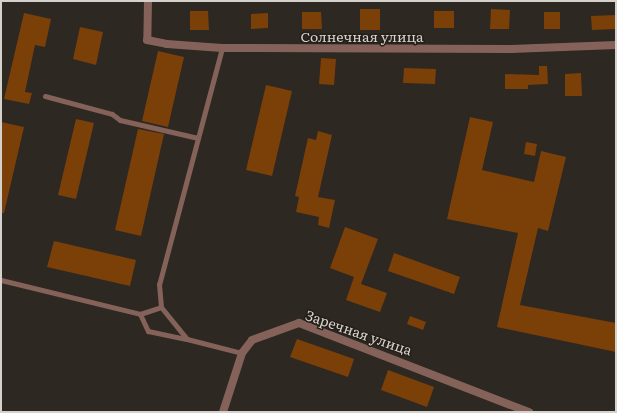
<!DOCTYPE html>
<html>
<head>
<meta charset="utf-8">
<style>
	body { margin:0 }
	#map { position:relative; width:617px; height:413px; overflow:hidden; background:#2d2821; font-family:Literata,serif }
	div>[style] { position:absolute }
	.building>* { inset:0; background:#7b3f08 }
	.lane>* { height:5px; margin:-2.5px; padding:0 2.5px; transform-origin:2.5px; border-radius:2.5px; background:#846259 }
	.street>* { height:8px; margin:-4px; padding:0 4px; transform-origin:4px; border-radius:4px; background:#846259 }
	span { translate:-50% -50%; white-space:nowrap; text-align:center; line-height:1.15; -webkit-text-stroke:3px #241f18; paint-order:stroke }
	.street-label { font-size:14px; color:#d5d2cd }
	.frame { position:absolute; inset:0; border:2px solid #d5d2cd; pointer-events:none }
</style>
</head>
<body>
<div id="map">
	<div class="building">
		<i style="clip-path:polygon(360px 9px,380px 9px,380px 30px,360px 30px)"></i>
		<i style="clip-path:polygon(491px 9px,510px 10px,509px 29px,490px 29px)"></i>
		<i style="clip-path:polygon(190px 11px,208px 11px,209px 30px,190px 30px)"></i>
		<i style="clip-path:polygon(434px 11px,454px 11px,454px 28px,434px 28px)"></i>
		<i style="clip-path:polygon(302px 12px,321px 12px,322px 29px,302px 29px)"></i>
		<i style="clip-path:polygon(544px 12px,560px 12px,560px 29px,544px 29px)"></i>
		<i style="clip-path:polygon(24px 13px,51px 19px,45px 47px,35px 45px,25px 92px,32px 93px,29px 104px,4px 99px)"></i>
		<i style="clip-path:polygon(268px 13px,268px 28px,251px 29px,251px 14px)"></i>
		<i style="clip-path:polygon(616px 15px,616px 29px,592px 30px,591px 16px)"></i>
		<i style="clip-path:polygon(80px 27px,103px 32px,96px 65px,73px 59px)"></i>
		<i style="clip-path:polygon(158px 51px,184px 57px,168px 127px,142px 121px)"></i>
		<i style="clip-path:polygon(321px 58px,336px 59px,334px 85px,319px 84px)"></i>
		<i style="clip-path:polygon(539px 66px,547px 66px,548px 84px,528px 85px,528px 89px,505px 89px,505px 74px,539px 75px)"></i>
		<i style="clip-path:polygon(404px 68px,436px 69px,435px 84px,403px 83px)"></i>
		<i style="clip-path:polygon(581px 73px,582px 96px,565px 96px,565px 74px)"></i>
		<i style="clip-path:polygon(266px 85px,292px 91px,272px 176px,246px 170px)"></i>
		<i style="clip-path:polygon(470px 117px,493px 122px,482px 170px,534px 182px,541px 151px,566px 157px,548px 231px,538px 228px,520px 305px,616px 323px,616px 352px,497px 327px,518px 233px,447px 219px)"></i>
		<i style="clip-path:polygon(76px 119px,94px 123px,76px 199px,58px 195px)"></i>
		<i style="clip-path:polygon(1px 122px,24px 127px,4px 213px,1px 213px)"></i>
		<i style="clip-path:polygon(138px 129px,164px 134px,141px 236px,115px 230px)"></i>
		<i style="clip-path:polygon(318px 131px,332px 135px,318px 197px,335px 200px,329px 228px,318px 225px,319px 217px,296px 212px,299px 197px,295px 196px,308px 138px,316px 140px)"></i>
		<i style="clip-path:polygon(526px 142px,537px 144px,535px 156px,524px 154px)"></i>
		<i style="clip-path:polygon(345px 227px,378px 239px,361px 284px,387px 293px,380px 312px,346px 300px,354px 277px,330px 268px)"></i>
		<i style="clip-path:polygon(54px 241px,136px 260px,130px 286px,47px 267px)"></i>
		<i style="clip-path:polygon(394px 253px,460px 277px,454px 294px,388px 271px)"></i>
		<i style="clip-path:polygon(410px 316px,426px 322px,423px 330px,407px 324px)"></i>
		<i style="clip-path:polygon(297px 339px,354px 359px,348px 377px,290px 357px)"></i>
		<i style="clip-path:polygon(388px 370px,434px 387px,427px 407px,381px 390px)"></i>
	</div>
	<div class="lane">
		<i style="left:222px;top:48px;width:244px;rotate:104.9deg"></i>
		<i style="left:159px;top:284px;width:23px;rotate:85deg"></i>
		<i style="left:161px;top:307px;width:41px;rotate:50.9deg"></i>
		<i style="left:187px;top:339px;width:57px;rotate:14.3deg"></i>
		<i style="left:45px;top:96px;width:69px;rotate:15deg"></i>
		<i style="left:112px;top:114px;width:10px;rotate:37deg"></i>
		<i style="left:120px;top:120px;width:80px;rotate:13deg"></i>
		<i style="left:1px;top:280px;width:143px;rotate:13.7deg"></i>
		<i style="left:140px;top:314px;width:22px;rotate:-18deg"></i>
		<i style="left:140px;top:314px;width:19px;rotate:65deg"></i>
		<i style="left:148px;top:331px;width:38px;rotate:12deg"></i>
	</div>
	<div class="street">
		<i style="left:148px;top:1px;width:39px;rotate:91deg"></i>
		<i style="left:147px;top:40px;width:20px;rotate:11deg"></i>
		<i style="left:167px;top:44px;width:55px;rotate:4.2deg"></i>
		<i style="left:222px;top:48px;width:289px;rotate:0.2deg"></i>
		<i style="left:511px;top:49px;width:105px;rotate:-2.2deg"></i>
		<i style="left:223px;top:412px;width:62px;rotate:-72.1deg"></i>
		<i style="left:242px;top:353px;width:16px;rotate:-52deg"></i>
		<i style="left:252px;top:340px;width:50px;rotate:-19.9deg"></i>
		<i style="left:299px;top:323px;width:247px;rotate:21.2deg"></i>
	</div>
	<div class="street-label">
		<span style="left:362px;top:36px">Солнечная улица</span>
		<span style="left:359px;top:332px;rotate:19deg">Заречная улица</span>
	</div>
	<div class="frame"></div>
</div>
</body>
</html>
